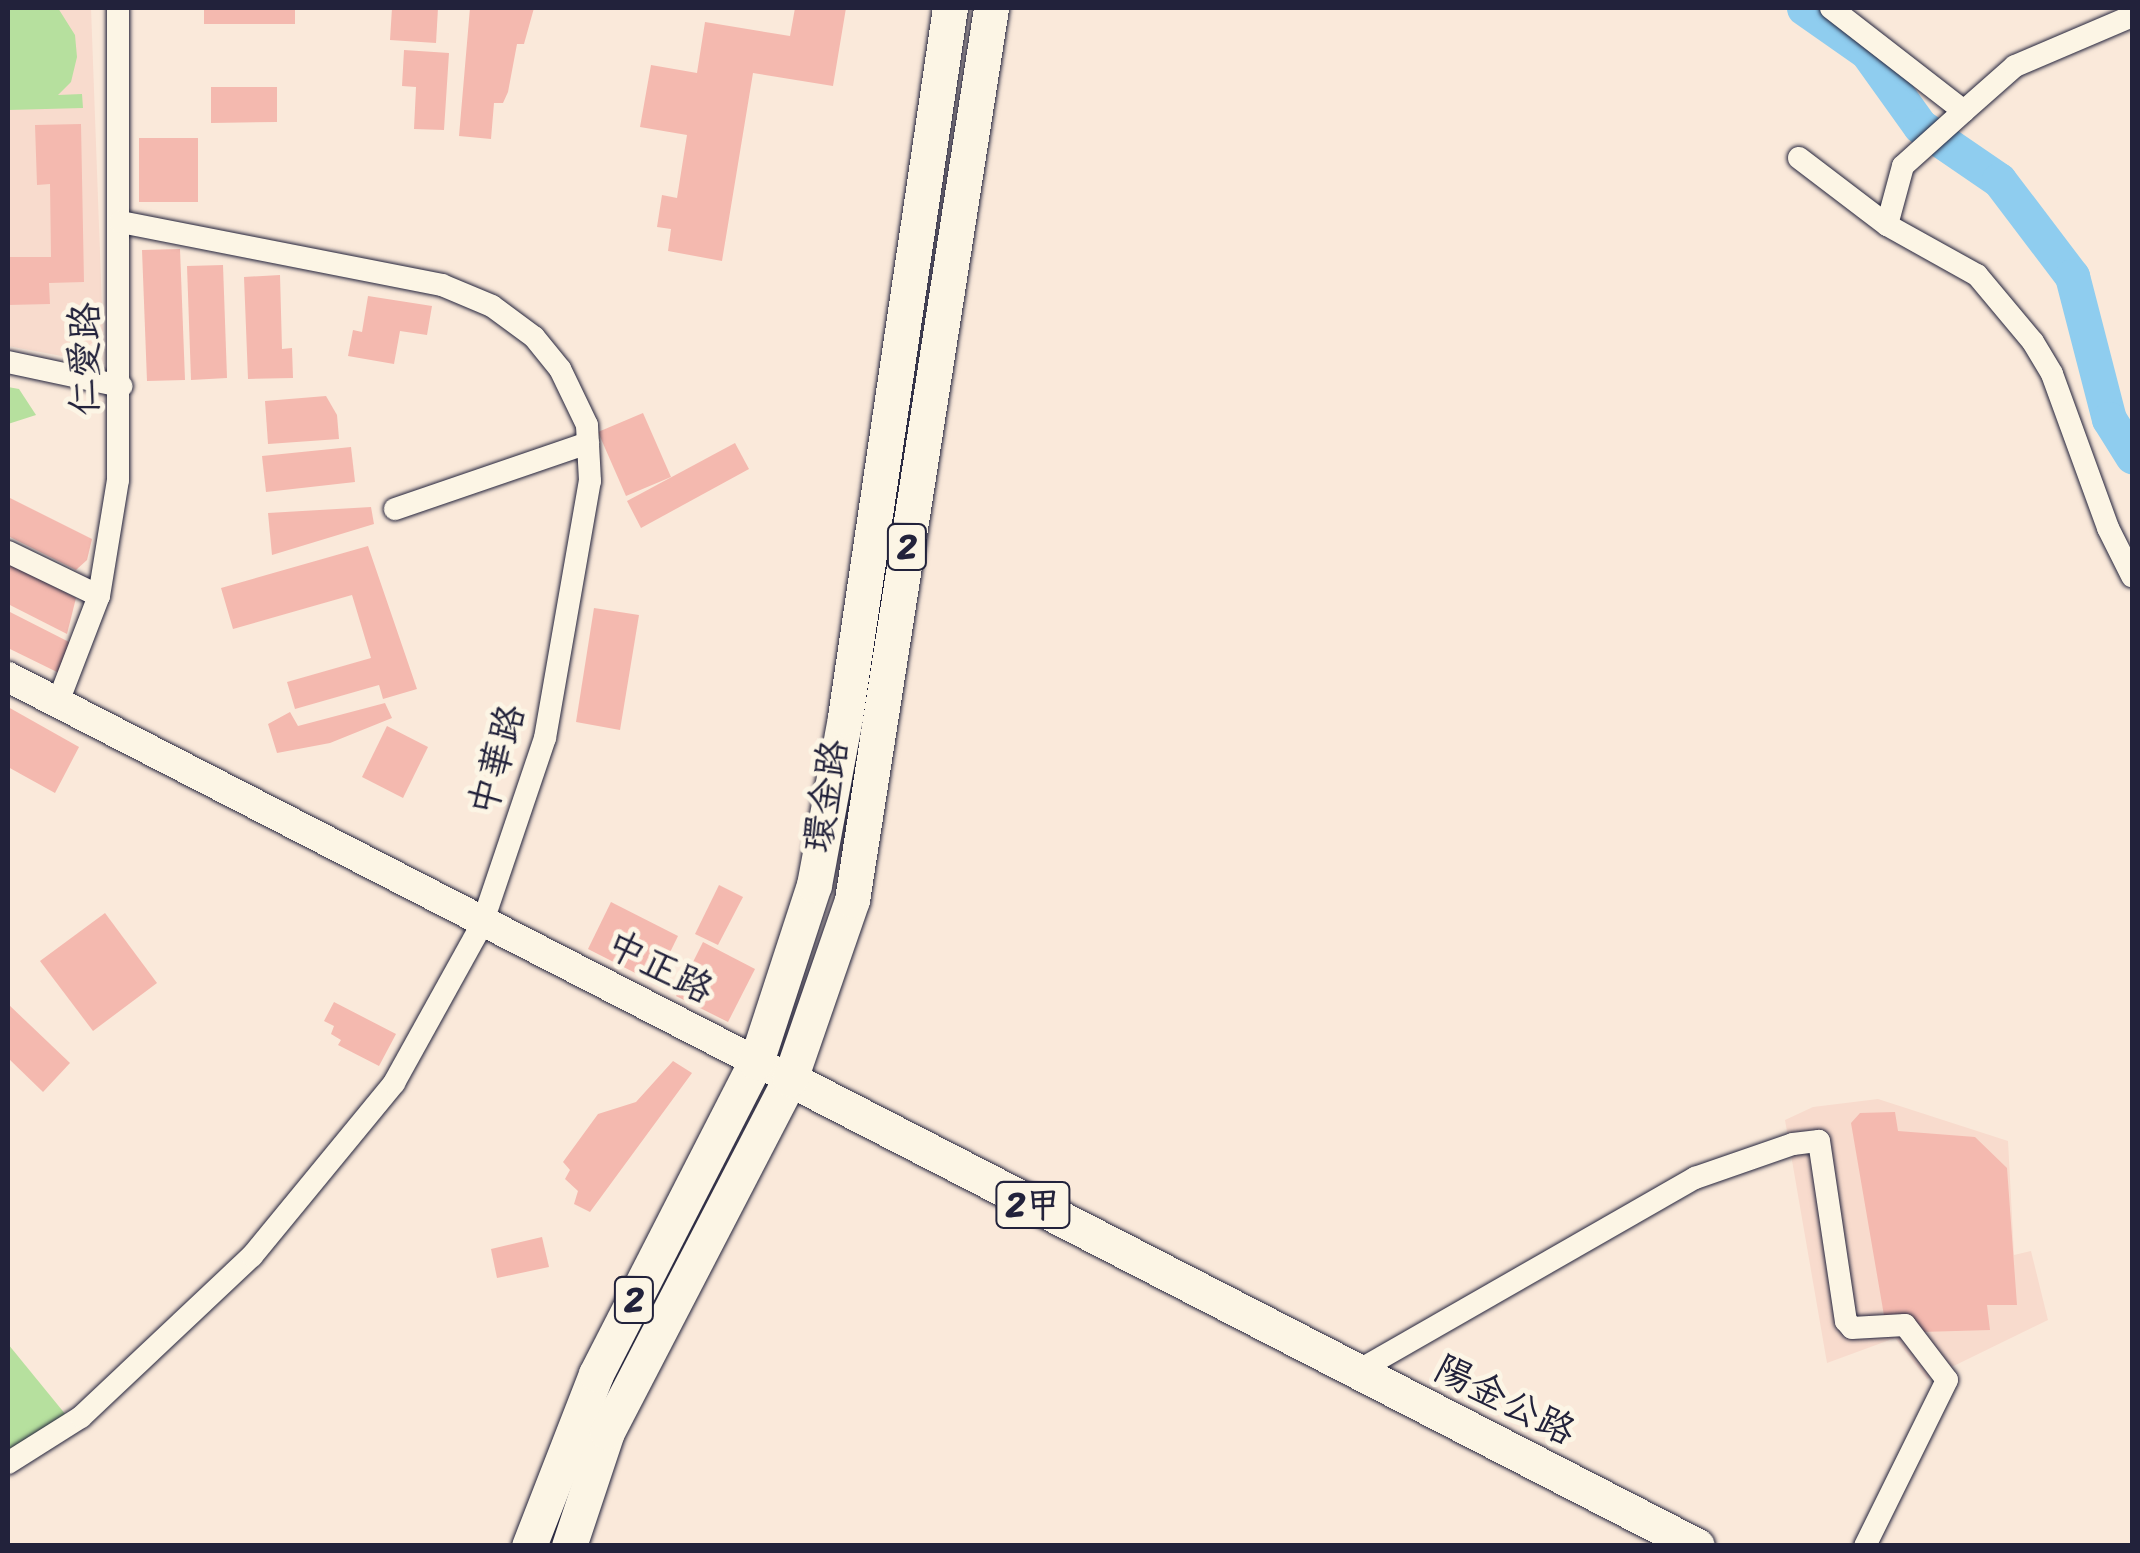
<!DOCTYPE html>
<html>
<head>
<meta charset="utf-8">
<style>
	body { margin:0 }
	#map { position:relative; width:2140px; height:1553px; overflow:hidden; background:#fae9da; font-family:Sriracha,"LXGW WenKai TC",sans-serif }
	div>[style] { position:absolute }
	.built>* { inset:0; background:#f8dbcd }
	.green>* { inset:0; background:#b6e09e }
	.river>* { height:35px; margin:-17.5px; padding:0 17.5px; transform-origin:17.5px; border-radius:17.5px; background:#8fcdef }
	.building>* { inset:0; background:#f4b9af }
	.roads { filter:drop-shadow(0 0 2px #22223b) drop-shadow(0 0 2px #22223b) }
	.street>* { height:22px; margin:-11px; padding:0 11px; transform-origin:11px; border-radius:11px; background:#fcf5e5 }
	.secondary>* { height:30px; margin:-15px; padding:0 15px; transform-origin:15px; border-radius:15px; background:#fcf5e5 }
	.primary>* { height:35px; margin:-17.5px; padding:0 17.5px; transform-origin:17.5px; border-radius:17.5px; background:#fcf5e5 }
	span { translate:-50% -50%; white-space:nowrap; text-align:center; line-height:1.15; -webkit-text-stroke:10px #fcf5e5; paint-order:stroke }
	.shield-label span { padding:2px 8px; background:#fcf5e5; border:2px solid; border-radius:8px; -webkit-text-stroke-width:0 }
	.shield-label { font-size:35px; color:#22223b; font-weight:700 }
	.street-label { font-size:38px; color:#22223b }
	.frame { position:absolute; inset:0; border:10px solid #22223b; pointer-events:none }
</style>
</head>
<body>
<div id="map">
	<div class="built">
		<i style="clip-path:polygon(8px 8px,91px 8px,103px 335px,72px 358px,8px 346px)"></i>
		<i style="clip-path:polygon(1878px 1099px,2008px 1141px,2014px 1255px,2031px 1251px,2048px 1320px,1927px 1379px,1895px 1338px,1827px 1363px,1785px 1120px,1813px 1107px)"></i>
	</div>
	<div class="green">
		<i style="clip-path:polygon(8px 8px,58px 8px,75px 35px,77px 57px,71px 82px,58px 95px,82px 94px,83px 108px,8px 110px)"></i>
		<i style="clip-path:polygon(8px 387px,19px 389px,36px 415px,8px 424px)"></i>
		<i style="clip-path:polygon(8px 1344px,66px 1415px,8px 1451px)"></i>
	</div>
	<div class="river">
		<i style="left:1804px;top:8px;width:77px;rotate:34.9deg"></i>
		<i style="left:1867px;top:52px;width:91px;rotate:54.4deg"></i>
		<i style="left:1920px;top:126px;width:96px;rotate:34.4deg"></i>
		<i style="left:1999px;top:180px;width:121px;rotate:52.8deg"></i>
		<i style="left:2072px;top:276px;width:148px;rotate:75.5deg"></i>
		<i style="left:2109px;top:419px;width:44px;rotate:58.1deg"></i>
	</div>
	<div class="building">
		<i style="clip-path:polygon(204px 8px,295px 8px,295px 24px,204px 24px)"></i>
		<i style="clip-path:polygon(392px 8px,438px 8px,436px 43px,390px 40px)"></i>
		<i style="clip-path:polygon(470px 8px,534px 8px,524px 44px,517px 44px,508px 92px,503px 103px,494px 103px,491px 139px,459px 136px)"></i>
		<i style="clip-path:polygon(795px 8px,846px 8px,833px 86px,753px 73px,722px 261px,668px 251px,671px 229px,657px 227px,662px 195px,677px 198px,687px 135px,640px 127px,651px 65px,697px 73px,705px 22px,790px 36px)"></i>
		<i style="clip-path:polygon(404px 50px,449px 53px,444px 130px,414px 129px,416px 87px,402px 86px)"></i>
		<i style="clip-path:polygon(211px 87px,277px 87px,277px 122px,211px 123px)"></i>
		<i style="clip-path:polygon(81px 124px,84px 282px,49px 283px,50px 304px,8px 305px,8px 257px,51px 257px,50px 184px,37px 185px,35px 125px)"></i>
		<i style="clip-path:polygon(139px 138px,198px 138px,198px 202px,139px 202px)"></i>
		<i style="clip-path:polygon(180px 249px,185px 380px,147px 381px,142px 250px)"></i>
		<i style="clip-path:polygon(223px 265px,227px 378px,191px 380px,187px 266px)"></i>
		<i style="clip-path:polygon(280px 275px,282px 349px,292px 348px,293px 378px,248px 379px,244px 277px)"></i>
		<i style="clip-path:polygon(368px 296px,432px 306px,427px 335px,400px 331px,394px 364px,348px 356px,353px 330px,362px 332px)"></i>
		<i style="clip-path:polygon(326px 396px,337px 415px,339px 439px,268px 444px,265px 401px)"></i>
		<i style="clip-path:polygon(643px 413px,671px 477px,626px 496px,598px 432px)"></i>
		<i style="clip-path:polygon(735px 443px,749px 469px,641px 528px,627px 501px)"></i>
		<i style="clip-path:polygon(351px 447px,355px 482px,266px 492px,262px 456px)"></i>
		<i style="clip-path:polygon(8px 497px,92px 539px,87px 560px,76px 570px,8px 536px)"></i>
		<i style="clip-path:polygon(371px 507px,374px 524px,272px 555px,268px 513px)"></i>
		<i style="clip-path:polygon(368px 546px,417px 689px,383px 699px,379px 685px,295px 709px,287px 682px,371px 658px,352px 595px,233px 629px,221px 588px)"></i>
		<i style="clip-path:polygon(8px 563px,76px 598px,67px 634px,8px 604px)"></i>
		<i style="clip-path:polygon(594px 608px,639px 615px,620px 730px,576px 722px)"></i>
		<i style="clip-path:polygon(8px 611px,73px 644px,59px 673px,8px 648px)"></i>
		<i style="clip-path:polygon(385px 703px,392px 718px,330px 743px,277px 753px,268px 724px,290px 712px,298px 726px)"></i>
		<i style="clip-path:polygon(8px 707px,79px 747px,55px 793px,8px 767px)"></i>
		<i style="clip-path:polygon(387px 726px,428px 747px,403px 798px,362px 777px)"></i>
		<i style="clip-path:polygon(719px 885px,743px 897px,718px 945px,695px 934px)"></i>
		<i style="clip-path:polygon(611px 902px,678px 936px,655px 983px,588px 949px)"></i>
		<i style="clip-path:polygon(105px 913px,157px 983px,93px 1031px,40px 961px)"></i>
		<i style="clip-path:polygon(703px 942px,755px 969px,728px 1022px,676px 996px)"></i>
		<i style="clip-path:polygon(334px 1002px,396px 1034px,379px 1066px,338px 1045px,341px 1040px,331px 1034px,334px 1026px,324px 1021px)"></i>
		<i style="clip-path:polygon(8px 1004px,70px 1063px,43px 1092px,8px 1058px)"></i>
		<i style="clip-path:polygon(673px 1061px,692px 1073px,590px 1212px,574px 1204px,578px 1191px,565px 1179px,570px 1170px,563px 1162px,598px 1114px,636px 1102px)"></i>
		<i style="clip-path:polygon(1895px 1112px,1898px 1131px,1975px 1137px,2007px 1168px,2017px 1305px,1987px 1305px,1990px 1330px,1887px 1333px,1851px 1123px,1860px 1113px)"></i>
		<i style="clip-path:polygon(542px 1237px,549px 1267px,497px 1278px,491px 1249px)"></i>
	</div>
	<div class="roads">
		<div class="street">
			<i style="left:1831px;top:8px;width:168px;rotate:37.8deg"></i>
			<i style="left:1964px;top:111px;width:82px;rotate:138deg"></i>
			<i style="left:1903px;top:166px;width:61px;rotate:105.2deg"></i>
			<i style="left:1887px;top:225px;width:103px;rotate:29.1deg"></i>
			<i style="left:1977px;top:275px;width:87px;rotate:50.1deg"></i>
			<i style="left:2033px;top:342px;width:37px;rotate:59deg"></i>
			<i style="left:2052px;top:374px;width:164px;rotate:70deg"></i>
			<i style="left:2108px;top:528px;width:54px;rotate:63.4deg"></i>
			<i style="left:1964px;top:111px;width:68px;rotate:-41.4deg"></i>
			<i style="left:2015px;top:66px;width:127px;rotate:-23.1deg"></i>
			<i style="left:1799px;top:158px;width:111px;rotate:37.3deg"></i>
			<i style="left:8px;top:362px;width:116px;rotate:12deg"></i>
			<i style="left:395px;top:509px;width:204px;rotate:-18.9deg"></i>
			<i style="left:8px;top:552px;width:101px;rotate:25.8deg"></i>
			<i style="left:58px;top:702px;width:114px;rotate:-68.9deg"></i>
			<i style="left:99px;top:596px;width:118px;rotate:-80.7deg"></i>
			<i style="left:118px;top:480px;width:472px;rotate:-90deg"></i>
			<i style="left:1356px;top:1372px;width:391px;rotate:-29.8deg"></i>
			<i style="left:1695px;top:1178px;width:104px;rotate:-19.1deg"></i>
			<i style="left:1793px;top:1144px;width:26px;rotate:-7deg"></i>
			<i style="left:1819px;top:1141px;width:182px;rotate:81.5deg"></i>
			<i style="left:1846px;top:1321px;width:9px;rotate:49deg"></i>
			<i style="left:1852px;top:1328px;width:53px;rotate:-3.2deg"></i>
			<i style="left:1905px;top:1325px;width:69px;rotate:52.6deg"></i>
			<i style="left:1947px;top:1380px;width:185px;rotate:116.3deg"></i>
			<i style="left:8px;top:1463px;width:86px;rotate:-32.2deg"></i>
			<i style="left:81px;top:1417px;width:235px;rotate:-43.3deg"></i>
			<i style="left:252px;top:1256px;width:224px;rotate:-50.6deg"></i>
			<i style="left:394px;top:1083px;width:182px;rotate:-61deg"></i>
			<i style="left:482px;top:924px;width:196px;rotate:-71.3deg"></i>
			<i style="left:545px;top:738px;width:261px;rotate:-80.1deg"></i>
			<i style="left:590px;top:481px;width:56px;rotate:-93.1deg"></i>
			<i style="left:587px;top:425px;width:62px;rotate:-115.7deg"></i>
			<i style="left:560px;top:369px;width:41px;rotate:-129.1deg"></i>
			<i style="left:534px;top:337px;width:52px;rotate:-143.6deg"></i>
			<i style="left:492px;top:306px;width:54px;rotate:-157.2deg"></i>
			<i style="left:442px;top:285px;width:328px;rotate:-168.9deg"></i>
		</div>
		<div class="secondary">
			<i style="left:8px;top:677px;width:879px;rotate:27.21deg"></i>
		</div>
		<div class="primary">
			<i style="left:790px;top:1079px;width:1020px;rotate:27.24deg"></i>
			<i style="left:529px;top:1546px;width:185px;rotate:-68.7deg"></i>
			<i style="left:596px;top:1374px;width:351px;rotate:-62.9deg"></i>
			<i style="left:756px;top:1062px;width:186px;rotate:-71.9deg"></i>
			<i style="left:814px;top:885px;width:171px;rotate:-79.5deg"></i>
			<i style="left:845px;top:717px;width:717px;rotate:-81.58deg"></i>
			<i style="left:569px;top:1546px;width:120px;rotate:-71.6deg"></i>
			<i style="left:607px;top:1432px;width:398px;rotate:-62.6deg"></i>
			<i style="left:790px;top:1079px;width:189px;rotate:-70.9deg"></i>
			<i style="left:852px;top:900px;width:903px;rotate:-81.14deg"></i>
		</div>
	</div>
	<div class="shield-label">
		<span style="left:907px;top:547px">2</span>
		<span style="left:1033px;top:1205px">2甲</span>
		<span style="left:634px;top:1300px">2</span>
	</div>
	<div class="street-label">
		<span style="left:85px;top:359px;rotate:-90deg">仁愛路</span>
		<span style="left:497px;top:760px;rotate:-74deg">中華路</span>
		<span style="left:826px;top:796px;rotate:-81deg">環金路</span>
		<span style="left:660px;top:967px;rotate:27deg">中正路</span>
		<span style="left:1505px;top:1400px;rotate:27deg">陽金公路</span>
	</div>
	<div class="frame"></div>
</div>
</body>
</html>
